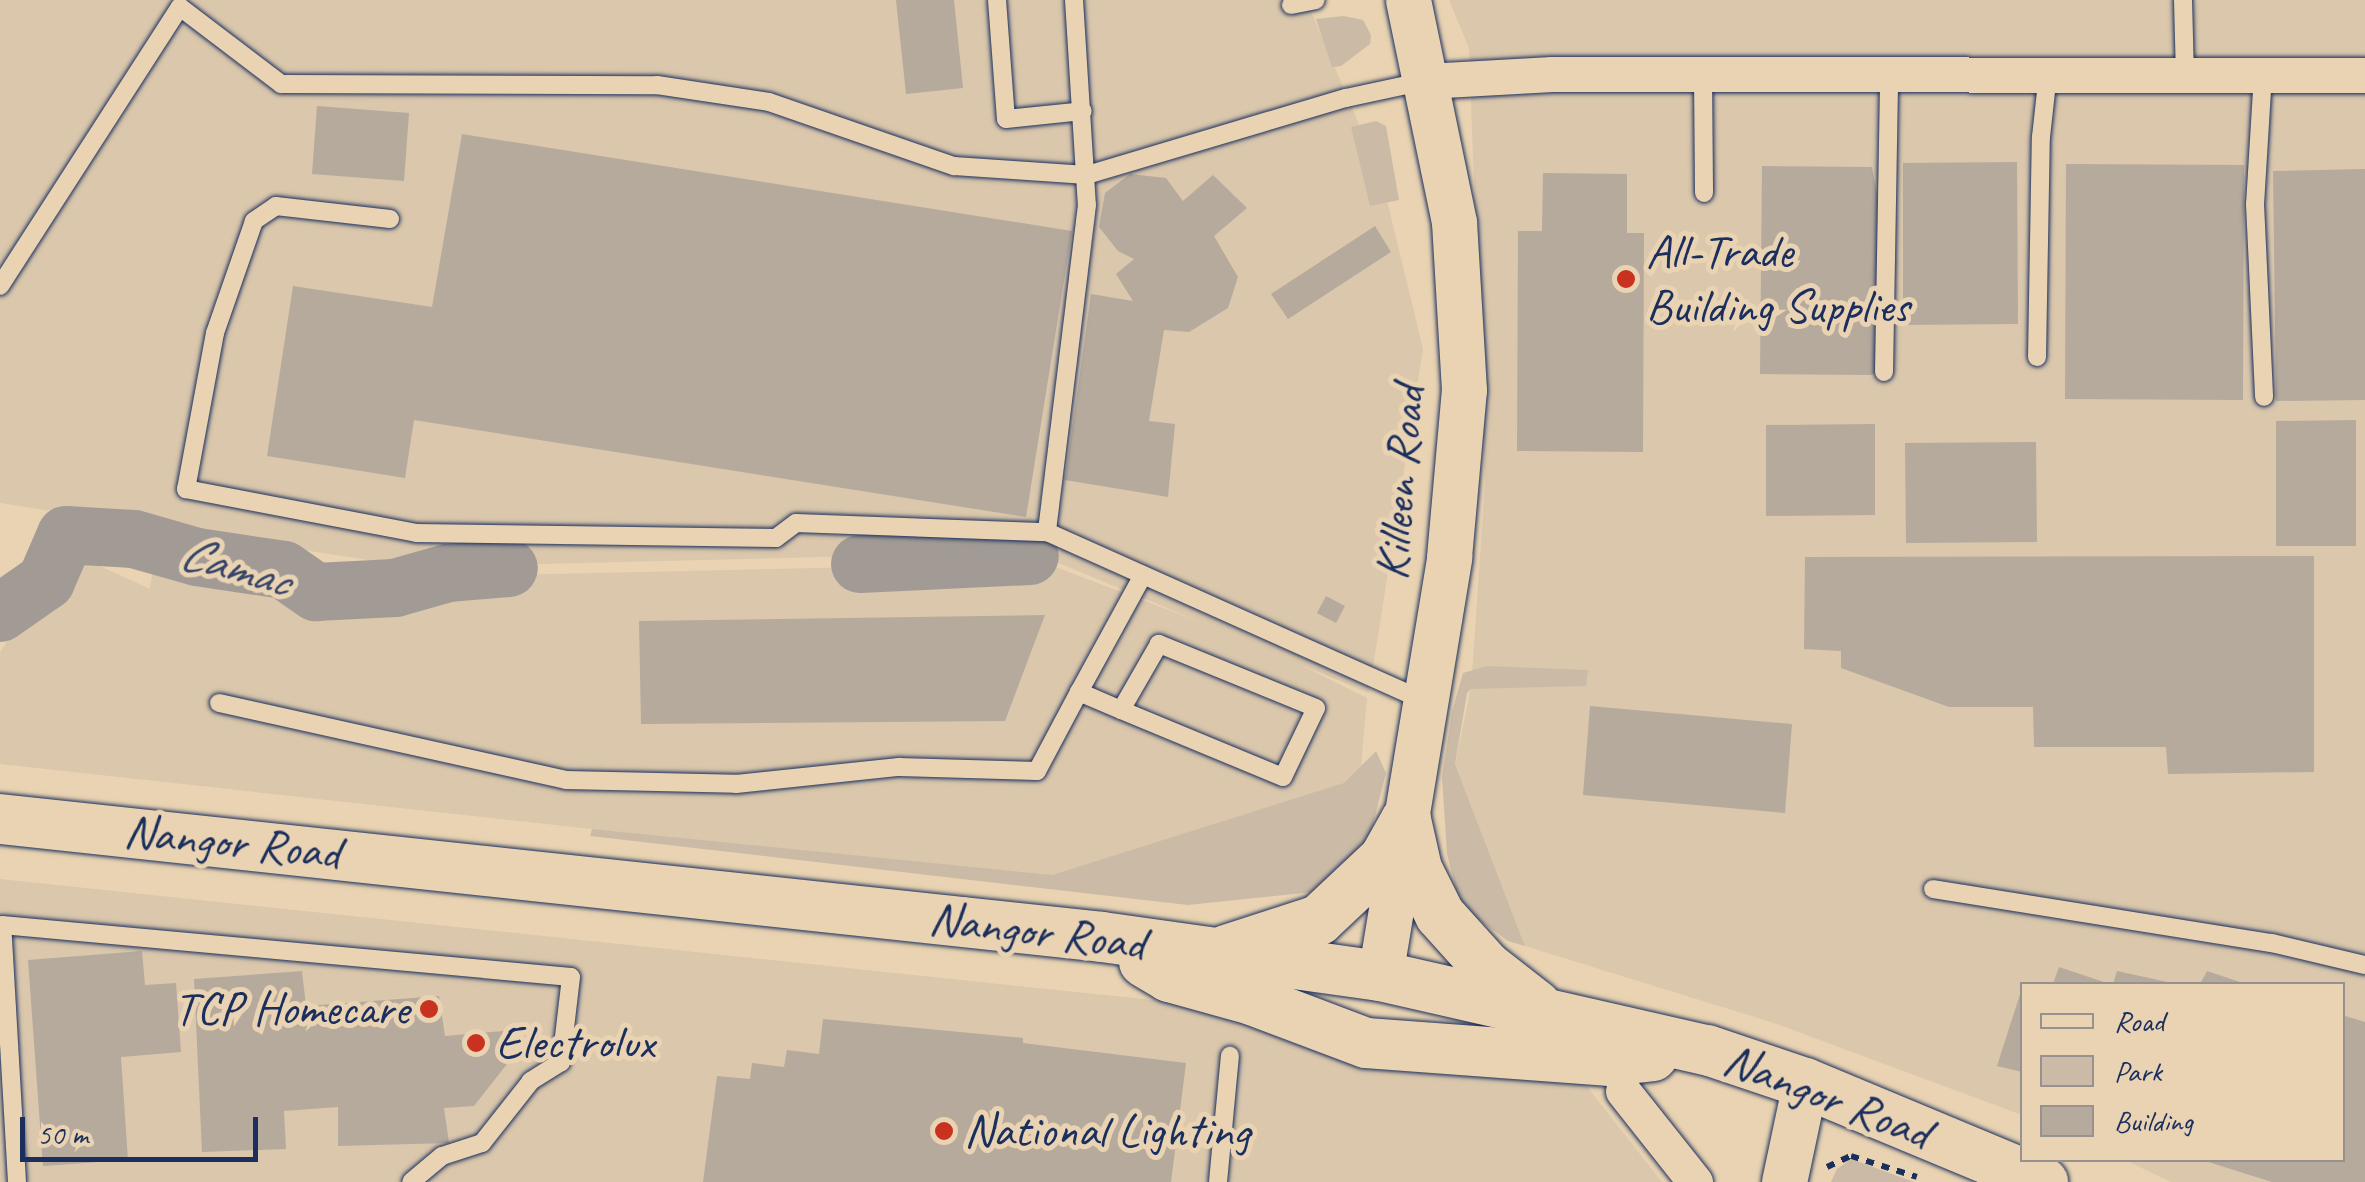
<!DOCTYPE html>
<html>
<head>
<meta charset="utf-8">
<style>
	body { margin:0 }
	#map { position:relative; width:2365px; height:1182px; overflow:hidden; background:#e9d3b2; font-family:Caveat,sans-serif }
	div>[style] { position:absolute }
	.built>* { inset:0; background:#dac7ac }
	.green>* { inset:0; background:#cbbba6 }
	.river>* { height:58px; margin:-29px; padding:0 29px; transform-origin:29px; border-radius:29px; background:#a29b95 }
	.building>* { inset:0; background:#b6aa9d }
	.path>* { height:6px; margin-top:-3px; transform-origin:0; background:repeating-linear-gradient(90deg,#1b2f5e 0 8px,transparent 0 16px) }
	.roads { filter:drop-shadow(0 0 2px #1b2f5e) drop-shadow(0 0 2px #1b2f5e) }
	.service>* { height:18px; margin:-9px; padding:0 9px; transform-origin:9px; border-radius:9px; background:#e9d3b2 }
	.minor>* { height:35px; margin:-17.5px; padding:0 17.5px; transform-origin:17.5px; border-radius:17.5px; background:#e9d3b2 }
	.tertiary>* { height:45px; margin:-22.5px; padding:0 22.5px; transform-origin:22.5px; border-radius:22.5px; background:#e9d3b2 }
	.secondary>* { height:50px; margin:-25px; padding:0 25px; transform-origin:25px; border-radius:25px; background:#e9d3b2 }
	.dots>* { width:28px; height:28px; translate:-50% -50%; box-sizing:border-box; border:5px solid #e9d3b2; border-radius:50% }
	span { translate:-50% -50%; white-space:nowrap; text-align:center; line-height:1.15; -webkit-text-stroke:10px #e9d3b2; paint-order:stroke }
	.poi-label { font-size:48px; color:#1b2f5e }
	.left { translate:0 -50%; text-align:left }
	.right { translate:-100% -50%; text-align:right }
	.street-label { font-size:48px; color:#1b2f5e }
	.water-label { font-size:50px; color:#364569; font-style:italic }
	.legend { position:absolute; left:2020px; top:982px; width:325px; height:180px; box-sizing:border-box; background:#e9d3b2; border:2px solid #979190; margin:0; padding:12px 18px; list-style:none; font-size:30px; color:#1b2f5e }
	.legend li { display:flex; align-items:center; gap:20px; height:50px }
	.legend b { width:50px; border:2px solid #979190 }
	.scale { position:absolute; left:20px; top:1117px; width:238px; height:45px; box-sizing:border-box; border:5px solid #1b2f5e; border-top:0; padding-left:12px; font-size:30px; line-height:35px; white-space:nowrap; color:#1b2f5e; -webkit-text-stroke:8px #e9d3b2; paint-order:stroke }
</style>
</head>
<body>
<div id="map">
	<div class="built">
		<i style="clip-path:polygon(0 0,1306px 0,1381px 176px,1423px 349px,1369px 693px,1299px 664px,1367px 698px,1361px 766px,1349px 789px,1052px 875px,1020px 876px,0 764px,0 652px,67px 551px,150px 589px,153px 568px,453px 602px,506px 597px,505px 575px,1045px 563px,1203px 623px,1032px 552px,413px 567px,0 503px)"></i>
		<i style="clip-path:polygon(1449px 0,2365px 0,2365px 1182px,2171px 1182px,2125px 1160px,2342px 1160px,2342px 984px,2022px 984px,2022px 1115px,1774px 1023px,1525px 946px,1455px 764px,1471px 688px,1485px 486px,1469px 48px)"></i>
		<i style="clip-path:polygon(0 879px,1552px 1042px,1662px 1182px,0 1182px)"></i>
	</div>
	<div class="green">
		<i style="clip-path:polygon(1344px 16px,1363px 20px,1371px 35px,1370px 44px,1341px 66px,1332px 67px,1316px 19px)"></i>
		<i style="clip-path:polygon(1376px 121px,1386px 126px,1399px 200px,1370px 206px,1351px 127px)"></i>
		<i style="clip-path:polygon(1487px 666px,1588px 670px,1586px 686px,1471px 689px,1467px 693px,1455px 764px,1525px 946px,1508px 941px,1475px 917px,1458px 897px,1447px 854px,1442px 777px,1452px 712px,1463px 673px)"></i>
		<i style="clip-path:polygon(1376px 751px,1386px 773px,1369px 839px,1313px 892px,1188px 905px,590px 836px,592px 829px,1052px 875px,1344px 783px)"></i>
		<i style="clip-path:polygon(1851px 1159px,1914px 1182px,1831px 1182px,1837px 1169px)"></i>
	</div>
	<div class="river">
		<i style="left:860px;top:564px;width:170px;rotate:-2.7deg"></i>
		<i style="left:0;top:613px;width:56px;rotate:-34.8deg"></i>
		<i style="left:46px;top:581px;width:50px;rotate:-66.5deg"></i>
		<i style="left:66px;top:535px;width:68px;rotate:3.4deg"></i>
		<i style="left:134px;top:539px;width:66px;rotate:15.9deg"></i>
		<i style="left:197px;top:557px;width:88px;rotate:8.5deg"></i>
		<i style="left:284px;top:570px;width:39px;rotate:35deg"></i>
		<i style="left:316px;top:592px;width:79px;rotate:-2.9deg"></i>
		<i style="left:395px;top:588px;width:55px;rotate:-15.8deg"></i>
		<i style="left:448px;top:573px;width:61px;rotate:-4.7deg"></i>
	</div>
	<div class="building">
		<i style="clip-path:polygon(896px 0,954px 0,963px 88px,906px 94px)"></i>
		<i style="clip-path:polygon(317px 106px,409px 113px,404px 181px,312px 174px)"></i>
		<i style="clip-path:polygon(462px 134px,1072px 231px,1026px 517px,414px 420px,405px 478px,267px 456px,293px 286px,432px 307px)"></i>
		<i style="clip-path:polygon(2017px 162px,2018px 324px,1903px 325px,1903px 163px)"></i>
		<i style="clip-path:polygon(2066px 164px,2244px 165px,2243px 400px,2065px 399px)"></i>
		<i style="clip-path:polygon(1762px 166px,1872px 167px,1884px 232px,1884px 372px,1870px 375px,1760px 374px)"></i>
		<i style="clip-path:polygon(2365px 169px,2365px 400px,2276px 401px,2273px 171px)"></i>
		<i style="clip-path:polygon(1543px 173px,1627px 174px,1627px 233px,1644px 233px,1643px 452px,1517px 451px,1518px 231px,1542px 231px)"></i>
		<i style="clip-path:polygon(1130px 174px,1166px 178px,1183px 201px,1213px 175px,1247px 208px,1214px 236px,1238px 277px,1228px 308px,1189px 332px,1164px 330px,1149px 421px,1175px 424px,1168px 497px,1065px 480px,1091px 294px,1133px 301px,1116px 274px,1134px 259px,1118px 251px,1099px 227px,1105px 193px)"></i>
		<i style="clip-path:polygon(1375px 226px,1391px 252px,1288px 319px,1271px 294px)"></i>
		<i style="clip-path:polygon(2356px 420px,2356px 546px,2276px 546px,2276px 421px)"></i>
		<i style="clip-path:polygon(1875px 424px,1875px 515px,1766px 516px,1766px 425px)"></i>
		<i style="clip-path:polygon(2036px 442px,2037px 542px,1906px 543px,1905px 443px)"></i>
		<i style="clip-path:polygon(2314px 556px,2314px 772px,2168px 774px,2166px 747px,2034px 747px,2033px 707px,1949px 707px,1841px 668px,1841px 651px,1804px 649px,1805px 557px)"></i>
		<i style="clip-path:polygon(1326px 596px,1345px 606px,1336px 623px,1317px 613px)"></i>
		<i style="clip-path:polygon(1045px 615px,1005px 721px,641px 724px,639px 621px)"></i>
		<i style="clip-path:polygon(1590px 706px,1792px 724px,1785px 813px,1583px 795px)"></i>
		<i style="clip-path:polygon(142px 951px,145px 985px,176px 983px,181px 1052px,121px 1057px,128px 1160px,43px 1166px,28px 960px)"></i>
		<i style="clip-path:polygon(2059px 967px,2110px 984px,2053px 984px)"></i>
		<i style="clip-path:polygon(302px 971px,306px 1006px,439px 996px,445px 1036px,503px 1031px,507px 1064px,474px 1106px,444px 1108px,449px 1143px,338px 1146px,338px 1107px,284px 1111px,286px 1149px,202px 1152px,194px 979px)"></i>
		<i style="clip-path:polygon(2117px 971px,2172px 983px,2172px 984px,2113px 984px)"></i>
		<i style="clip-path:polygon(2207px 971px,2246px 984px,2200px 984px)"></i>
		<i style="clip-path:polygon(2022px 988px,2022px 1072px,1997px 1066px)"></i>
		<i style="clip-path:polygon(2342px 1015px,2365px 1022px,2365px 1182px,2272px 1182px,2202px 1160px,2342px 1160px)"></i>
		<i style="clip-path:polygon(823px 1019px,1023px 1038px,1023px 1043px,1186px 1063px,1171px 1182px,703px 1182px,717px 1076px,750px 1079px,752px 1063px,784px 1067px,787px 1050px,819px 1054px)"></i>
	</div>
	<div class="path">
		<i style="left:1827px;top:1167px;width:26px;rotate:-25deg"></i>
		<i style="left:1851px;top:1156px;width:69px;rotate:17.7deg"></i>
	</div>
	<div class="roads">
		<div class="service">
			<i style="left:997px;top:0;width:119px;rotate:85.7deg"></i>
			<i style="left:1006px;top:119px;width:77px;rotate:-5.9deg"></i>
			<i style="left:1074px;top:0;width:205px;rotate:86.4deg"></i>
			<i style="left:1087px;top:205px;width:329px;rotate:97deg"></i>
			<i style="left:1047px;top:532px;width:414px;rotate:24.1deg"></i>
			<i style="left:2183px;top:0;width:74px;rotate:88.5deg"></i>
			<i style="left:1291px;top:5px;width:25px;rotate:-11deg"></i>
			<i style="left:2263px;top:74px;width:130px;rotate:93.5deg"></i>
			<i style="left:2255px;top:204px;width:193px;rotate:87.3deg"></i>
			<i style="left:1703px;top:75px;width:118px;rotate:89.5deg"></i>
			<i style="left:390px;top:219px;width:115px;rotate:-173.5deg"></i>
			<i style="left:276px;top:206px;width:27px;rotate:146deg"></i>
			<i style="left:254px;top:221px;width:119px;rotate:109.2deg"></i>
			<i style="left:215px;top:333px;width:159px;rotate:100.5deg"></i>
			<i style="left:186px;top:489px;width:234px;rotate:10.8deg"></i>
			<i style="left:416px;top:533px;width:360px;rotate:0.8deg"></i>
			<i style="left:776px;top:538px;width:25px;rotate:-37deg"></i>
			<i style="left:796px;top:523px;width:251px;rotate:2.1deg"></i>
			<i style="left:0;top:286px;width:332px;rotate:-57.2deg"></i>
			<i style="left:180px;top:7px;width:127px;rotate:37.3deg"></i>
			<i style="left:281px;top:84px;width:376px;rotate:0.2deg"></i>
			<i style="left:657px;top:85px;width:113px;rotate:8.6deg"></i>
			<i style="left:769px;top:102px;width:196px;rotate:19.1deg"></i>
			<i style="left:954px;top:166px;width:133px;rotate:3.9deg"></i>
			<i style="left:1087px;top:175px;width:270px;rotate:-16.6deg"></i>
			<i style="left:1346px;top:98px;width:81px;rotate:-12.1deg"></i>
			<i style="left:2037px;top:357px;width:220px;rotate:-89deg"></i>
			<i style="left:2041px;top:137px;width:63px;rotate:-83.7deg"></i>
			<i style="left:1884px;top:372px;width:298px;rotate:-89deg"></i>
			<i style="left:219px;top:703px;width:355px;rotate:12.5deg"></i>
			<i style="left:566px;top:780px;width:170px;rotate:1.3deg"></i>
			<i style="left:736px;top:784px;width:164px;rotate:-6deg"></i>
			<i style="left:899px;top:767px;width:138px;rotate:1.7deg"></i>
			<i style="left:1037px;top:771px;width:89px;rotate:-62deg"></i>
			<i style="left:1121px;top:710px;width:175px;rotate:22.5deg"></i>
			<i style="left:1283px;top:777px;width:76px;rotate:-64.4deg"></i>
			<i style="left:1316px;top:708px;width:170px;rotate:-157.8deg"></i>
			<i style="left:1159px;top:644px;width:76px;rotate:119.9deg"></i>
			<i style="left:1121px;top:710px;width:46px;rotate:-156.8deg"></i>
			<i style="left:1079px;top:692px;width:133px;rotate:-61.3deg"></i>
			<i style="left:1933px;top:889px;width:343px;rotate:9.1deg"></i>
			<i style="left:2272px;top:943px;width:96px;rotate:13.3deg"></i>
			<i style="left:17px;top:1182px;width:257px;rotate:-93.3deg"></i>
			<i style="left:2px;top:925px;width:571px;rotate:5.22deg"></i>
			<i style="left:571px;top:977px;width:86px;rotate:96.7deg"></i>
			<i style="left:561px;top:1062px;width:36px;rotate:148deg"></i>
			<i style="left:531px;top:1081px;width:79px;rotate:128.3deg"></i>
			<i style="left:482px;top:1143px;width:42px;rotate:162deg"></i>
			<i style="left:442px;top:1156px;width:40px;rotate:140deg"></i>
			<i style="left:1218px;top:1182px;width:127px;rotate:-84.6deg"></i>
		</div>
		<div class="minor">
			<i style="left:1426px;top:81px;width:126px;rotate:-3.2deg"></i>
			<i style="left:1552px;top:74px;width:813px;rotate:0.07deg"></i>
			<i style="left:1623px;top:1091px;width:116px;rotate:51.6deg"></i>
		</div>
		<div class="tertiary">
			<i style="left:1380px;top:976px;width:425px;rotate:-80.6deg"></i>
			<i style="left:1449px;top:557px;width:168px;rotate:-84.9deg"></i>
			<i style="left:1464px;top:390px;width:168px;rotate:-93.4deg"></i>
			<i style="left:1454px;top:222px;width:227px;rotate:-101.7deg"></i>
			<i style="left:1784px;top:1182px;width:101px;rotate:-78deg"></i>
		</div>
		<div class="secondary">
			<i style="left:0;top:819px;width:1108px;rotate:6.11deg"></i>
			<i style="left:1102px;top:937px;width:281px;rotate:8deg"></i>
			<i style="left:1380px;top:976px;width:335px;rotate:12.8deg"></i>
			<i style="left:1707px;top:1050px;width:103px;rotate:18.6deg"></i>
			<i style="left:1805px;top:1083px;width:258px;rotate:22.6deg"></i>
			<i style="left:1406px;top:820px;width:50px;rotate:77.3deg"></i>
			<i style="left:1417px;top:869px;width:51px;rotate:63.4deg"></i>
			<i style="left:1440px;top:915px;width:70px;rotate:47.9deg"></i>
			<i style="left:1487px;top:967px;width:63px;rotate:38deg"></i>
			<i style="left:1226px;top:950px;width:98px;rotate:-17.9deg"></i>
			<i style="left:1319px;top:920px;width:89px;rotate:-43.2deg"></i>
			<i style="left:1384px;top:859px;width:45px;rotate:-60.6deg"></i>
			<i style="left:1144px;top:962px;width:29px;rotate:31deg"></i>
			<i style="left:1169px;top:977px;width:86px;rotate:15.5deg"></i>
			<i style="left:1252px;top:1000px;width:122px;rotate:20.7deg"></i>
			<i style="left:1366px;top:1043px;width:245px;rotate:4.2deg"></i>
			<i style="left:1610px;top:1061px;width:43px;rotate:-6.6deg"></i>
		</div>
	</div>
	<div class="dots">
		<i style="left:1626px;top:279px;background:#c8321e"></i>
		<i style="left:429px;top:1009px;background:#c8321e"></i>
		<i style="left:476px;top:1043px;background:#c8321e"></i>
		<i style="left:944px;top:1131px;background:#c8321e"></i>
	</div>
	<div class="poi-label">
		<span class="left" style="left:1646px;top:279px">All-Trade<br>Building Supplies</span>
		<span class="right" style="left:409px;top:1009px">TCP Homecare</span>
		<span class="left" style="left:496px;top:1043px">Electrolux</span>
		<span class="left" style="left:964px;top:1131px">National Lighting</span>
	</div>
	<div class="street-label">
		<span style="left:1400px;top:483px;rotate:-85deg">Killeen Road</span>
		<span style="left:232px;top:842px;rotate:6deg">Nangor Road</span>
		<span style="left:1037px;top:931px;rotate:7deg">Nangor Road</span>
		<span style="left:1827px;top:1096px;rotate:21deg">Nangor Road</span>
	</div>
	<div class="water-label">
		<span style="left:235px;top:566px;rotate:16deg">Camac</span>
	</div>
	<ul class="legend">
	<li><b style="height:12px;background:#e9d3b2"></b>Road</li>
	<li><b style="height:28px;background:#cbbba6"></b>Park</li>
	<li><b style="height:28px;background:#b6aa9d"></b>Building</li>
	</ul>
	<div class="scale">50 m</div>
</div>
</body>
</html>
